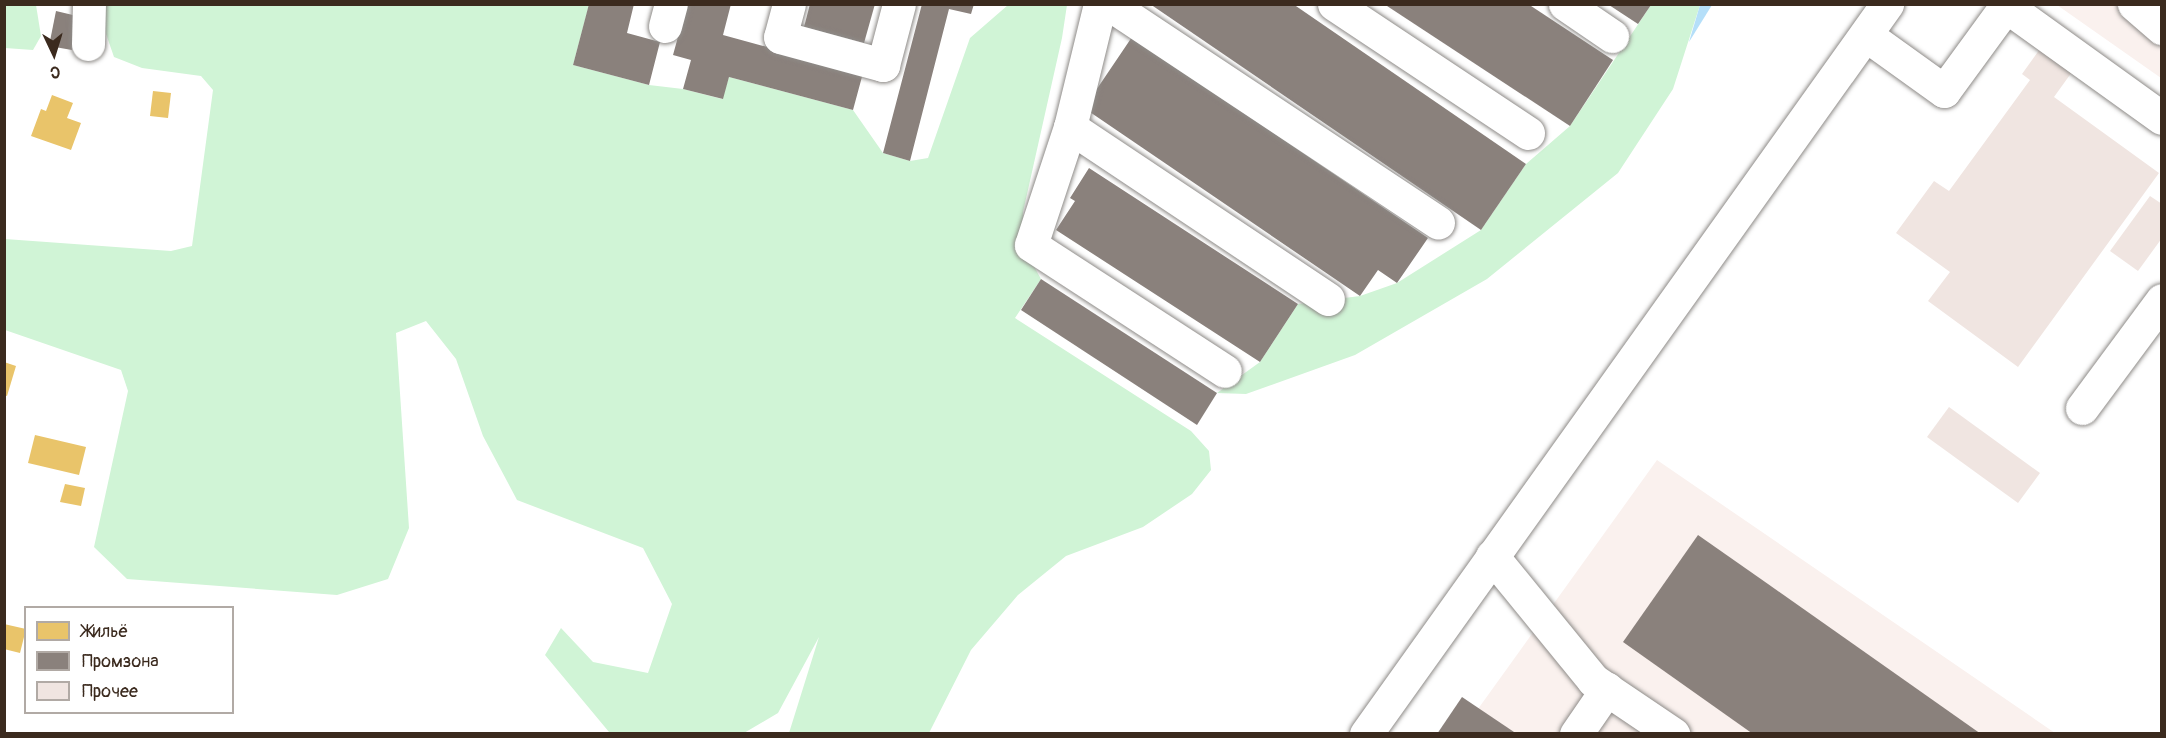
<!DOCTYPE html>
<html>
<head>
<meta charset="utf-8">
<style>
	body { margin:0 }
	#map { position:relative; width:2166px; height:738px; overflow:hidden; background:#fff; font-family:Pangolin,sans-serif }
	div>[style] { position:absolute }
	.built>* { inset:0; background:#faf1ee }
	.green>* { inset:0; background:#d0f4d6 }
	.water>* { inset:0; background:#b5dff9 }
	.homes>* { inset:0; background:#e9c46a }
	.industry>* { inset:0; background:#8a817c }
	.building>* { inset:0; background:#f0e5e1 }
	.roads { filter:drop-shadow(0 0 2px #8e8b88) drop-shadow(0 0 2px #8e8b88) }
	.minor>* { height:33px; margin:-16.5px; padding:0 16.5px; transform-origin:16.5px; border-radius:16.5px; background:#fff }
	span { translate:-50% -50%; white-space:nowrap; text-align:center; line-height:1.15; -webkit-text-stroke:6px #fff; paint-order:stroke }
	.frame { position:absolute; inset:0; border:6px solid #3b2a1e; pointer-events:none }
	.legend { position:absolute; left:24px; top:606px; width:210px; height:108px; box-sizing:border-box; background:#fff; border:2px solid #b1aaa5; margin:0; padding:8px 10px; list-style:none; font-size:18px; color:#3b2a1e }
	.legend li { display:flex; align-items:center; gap:12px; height:30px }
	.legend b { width:30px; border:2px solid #b1aaa5 }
	.north { position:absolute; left:24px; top:24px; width:60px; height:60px; -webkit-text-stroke:4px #fff; paint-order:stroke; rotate:176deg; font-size:16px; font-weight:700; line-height:24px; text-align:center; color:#3b2a1e }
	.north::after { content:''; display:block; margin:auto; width:21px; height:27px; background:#3b2a1e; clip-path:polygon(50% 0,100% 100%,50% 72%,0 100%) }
</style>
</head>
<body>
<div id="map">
	<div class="built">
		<i style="clip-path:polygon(2057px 5px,2161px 5px,2161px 78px)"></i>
		<i style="clip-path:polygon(1657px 460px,2055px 733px,1460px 734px)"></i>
	</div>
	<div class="green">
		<i style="clip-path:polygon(4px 5px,36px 5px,41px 36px,33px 50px,5px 48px)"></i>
		<i style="clip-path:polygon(103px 5px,589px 5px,573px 65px,649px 85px,683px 89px,722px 99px,729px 77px,853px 110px,883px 153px,910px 161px,928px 158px,970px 38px,1008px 5px,1067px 5px,1062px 38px,1023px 212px,1026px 252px,1041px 279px,1015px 318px,1191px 431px,1209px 451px,1211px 470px,1192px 494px,1143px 527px,1066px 556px,1018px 595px,971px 650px,929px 733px,789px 733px,819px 637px,778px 713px,744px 733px,609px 732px,545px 655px,561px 628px,593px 662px,648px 673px,672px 604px,643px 548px,517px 500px,483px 436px,456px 359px,426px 321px,396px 333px,409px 528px,388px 579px,337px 595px,127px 579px,94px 547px,128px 391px,121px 370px,5px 330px,5px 239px,171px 251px,192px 246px,213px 90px,201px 76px,142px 68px,114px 57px,105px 31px)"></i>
		<i style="clip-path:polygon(1651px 5px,1700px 5px,1673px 89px,1618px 173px,1487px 279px,1355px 355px,1246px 394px,1217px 393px,1260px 362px,1298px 304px,1360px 296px,1397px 283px,1481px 230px,1526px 164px,1570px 126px)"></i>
	</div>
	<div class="water">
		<i style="clip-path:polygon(1700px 5px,1712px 5px,1689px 42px)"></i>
	</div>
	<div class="homes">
		<i style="clip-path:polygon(153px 91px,171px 93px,168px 118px,150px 116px)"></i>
		<i style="clip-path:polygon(52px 95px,73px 103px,67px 118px,81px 123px,71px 150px,31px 136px,41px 109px,46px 111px)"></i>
		<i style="clip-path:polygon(4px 362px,16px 366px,7px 396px,4px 395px)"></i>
		<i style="clip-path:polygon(35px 435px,86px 447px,79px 475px,28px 463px)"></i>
		<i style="clip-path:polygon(65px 484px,85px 488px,81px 506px,60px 502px)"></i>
		<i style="clip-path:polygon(4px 624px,26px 629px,20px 653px,4px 649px)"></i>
	</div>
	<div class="industry">
		<i style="clip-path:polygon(589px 4px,634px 4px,627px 33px,660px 42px,649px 85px,573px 65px)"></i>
		<i style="clip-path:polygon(687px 4px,731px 4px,723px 35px,863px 73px,853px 110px,729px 77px,723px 99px,683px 89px,691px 60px,673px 55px)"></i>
		<i style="clip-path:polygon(810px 4px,875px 4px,864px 43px,804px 27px)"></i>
		<i style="clip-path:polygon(922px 4px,974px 4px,971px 14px,949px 9px,910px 161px,883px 153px)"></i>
		<i style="clip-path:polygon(1150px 4px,1293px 4px,1526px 164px,1481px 230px)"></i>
		<i style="clip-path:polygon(1384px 4px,1528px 4px,1613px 60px,1570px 126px)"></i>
		<i style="clip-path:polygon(1609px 5px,1651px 5px,1638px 24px)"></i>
		<i style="clip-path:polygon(56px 11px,77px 16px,72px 50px,49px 46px)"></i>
		<i style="clip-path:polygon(1132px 37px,1428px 238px,1397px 283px,1378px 270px,1360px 296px,1084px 108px)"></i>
		<i style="clip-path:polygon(1089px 168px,1298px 304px,1260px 362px,1056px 230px,1075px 201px,1070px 198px)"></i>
		<i style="clip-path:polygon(1041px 279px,1217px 393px,1197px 425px,1021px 310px)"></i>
		<i style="clip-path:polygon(1698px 535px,1768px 584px,1981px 734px,1753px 734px,1623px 642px)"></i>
		<i style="clip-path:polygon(1462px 697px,1517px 734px,1437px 734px)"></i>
	</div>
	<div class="building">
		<i style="clip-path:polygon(2045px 42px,2077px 65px,2054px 97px,2159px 173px,2018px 367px,1928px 301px,1950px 272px,1896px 233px,1934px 181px,1949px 191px,2030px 80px,2022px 74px)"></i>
		<i style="clip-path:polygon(2150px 196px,2162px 204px,2162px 238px,2138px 271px,2110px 251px)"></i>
		<i style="clip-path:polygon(1949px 407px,2040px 473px,2018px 503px,1927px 437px)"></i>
	</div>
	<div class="roads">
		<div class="minor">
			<i style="left:789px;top:4px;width:34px;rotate:105deg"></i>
			<i style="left:780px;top:37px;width:107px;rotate:15.2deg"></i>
			<i style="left:883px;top:65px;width:63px;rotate:-75.3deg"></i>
			<i style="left:1100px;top:4px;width:127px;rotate:103.7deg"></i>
			<i style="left:1070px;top:127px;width:124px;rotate:108.3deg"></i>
			<i style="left:1031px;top:245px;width:231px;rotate:33deg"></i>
			<i style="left:1109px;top:4px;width:395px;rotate:33.6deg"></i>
			<i style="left:1334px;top:4px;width:233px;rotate:33.6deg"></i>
			<i style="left:1565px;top:4px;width:57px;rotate:34.2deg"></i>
			<i style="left:2134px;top:4px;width:37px;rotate:41deg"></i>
			<i style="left:665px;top:26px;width:23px;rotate:-75deg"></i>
			<i style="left:1866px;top:35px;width:96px;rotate:35.7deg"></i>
			<i style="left:1944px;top:91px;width:105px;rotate:-53.9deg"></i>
			<i style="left:2006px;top:6px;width:192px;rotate:35.7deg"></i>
			<i style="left:88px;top:44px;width:40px;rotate:-88.6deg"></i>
			<i style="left:1070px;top:127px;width:310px;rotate:33.7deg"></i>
			<i style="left:2082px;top:408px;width:134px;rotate:-53.5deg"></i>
			<i style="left:1492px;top:556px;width:160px;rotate:50.8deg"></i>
			<i style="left:1593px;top:680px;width:97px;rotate:34deg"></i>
			<i style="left:1366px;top:734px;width:897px;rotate:-54.48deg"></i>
			<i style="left:1576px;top:734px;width:55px;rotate:-55.4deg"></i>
		</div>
	</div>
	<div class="frame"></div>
	<ul class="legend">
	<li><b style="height:16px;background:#e9c46a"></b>Жильё</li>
	<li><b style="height:16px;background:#8a817c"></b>Промзона</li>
	<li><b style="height:16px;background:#f0e5e1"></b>Прочее</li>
	</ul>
	<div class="north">С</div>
</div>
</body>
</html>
